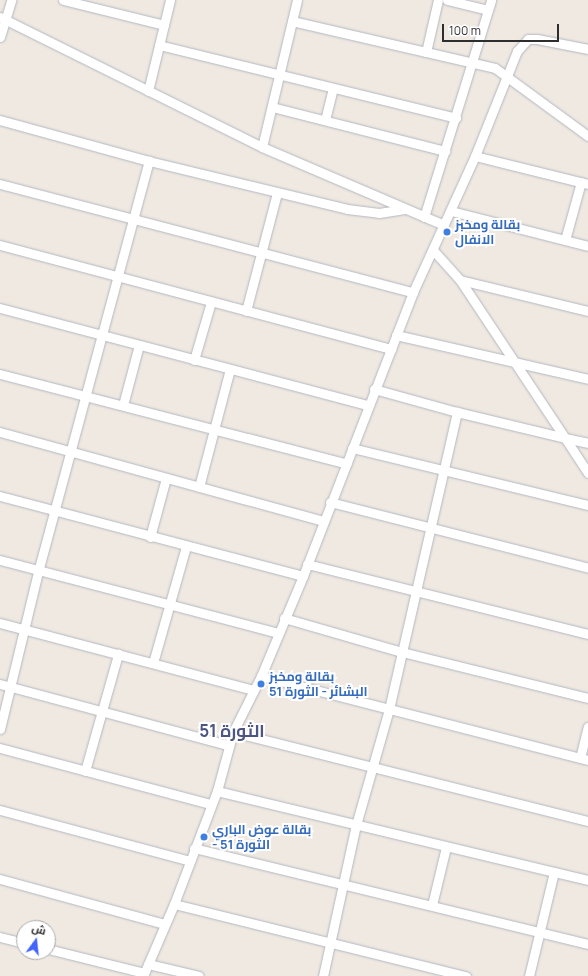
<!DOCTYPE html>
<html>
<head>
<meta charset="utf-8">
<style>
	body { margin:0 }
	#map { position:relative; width:588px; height:976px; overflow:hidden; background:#efe9e1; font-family:Manrope,Cairo,sans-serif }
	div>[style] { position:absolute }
	.roads { filter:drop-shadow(0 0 1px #b4b7c1) drop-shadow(0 0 1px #b4b7c1) }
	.minor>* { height:9px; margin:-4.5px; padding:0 4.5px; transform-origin:4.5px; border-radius:4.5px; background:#fff }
	.dots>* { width:11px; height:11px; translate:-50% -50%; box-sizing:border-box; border:2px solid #fff; border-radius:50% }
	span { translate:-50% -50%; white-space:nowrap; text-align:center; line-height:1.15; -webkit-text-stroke:4px #fff; paint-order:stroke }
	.shop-label { font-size:13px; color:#366cbe; font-weight:700 }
	.left { translate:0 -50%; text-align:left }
	.district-label { font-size:17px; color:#4d5680; font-weight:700 }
	.north { position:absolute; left:16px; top:920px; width:40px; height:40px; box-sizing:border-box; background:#fff; border:1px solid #ababab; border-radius:50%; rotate:15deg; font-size:11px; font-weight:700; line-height:16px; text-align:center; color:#2e2e2e }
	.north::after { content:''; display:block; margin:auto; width:14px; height:18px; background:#4264fb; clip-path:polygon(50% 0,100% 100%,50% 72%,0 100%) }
	.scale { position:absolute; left:442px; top:24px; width:117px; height:18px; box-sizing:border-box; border:2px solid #2e2e2e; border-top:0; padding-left:5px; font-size:12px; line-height:14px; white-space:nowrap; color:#2e2e2e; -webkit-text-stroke:3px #fff; paint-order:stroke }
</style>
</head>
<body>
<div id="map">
	<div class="roads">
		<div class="minor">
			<i style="left:63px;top:0;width:104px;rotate:13.9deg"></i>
			<i style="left:447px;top:0;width:42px;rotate:13.7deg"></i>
			<i style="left:0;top:17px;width:292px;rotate:26.4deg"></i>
			<i style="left:262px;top:147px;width:198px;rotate:23.2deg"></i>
			<i style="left:292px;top:21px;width:208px;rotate:13deg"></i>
			<i style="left:495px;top:68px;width:115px;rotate:36.2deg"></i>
			<i style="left:0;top:37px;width:39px;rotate:-73deg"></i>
			<i style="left:159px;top:45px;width:306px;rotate:13.8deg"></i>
			<i style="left:426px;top:52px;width:53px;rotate:-77deg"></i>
			<i style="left:148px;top:91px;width:94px;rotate:-76.4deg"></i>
			<i style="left:272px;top:107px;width:179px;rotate:14.3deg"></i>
			<i style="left:0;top:120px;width:155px;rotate:15.4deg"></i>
			<i style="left:149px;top:161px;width:204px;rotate:13.6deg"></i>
			<i style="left:347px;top:209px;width:32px;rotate:7deg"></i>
			<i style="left:379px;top:213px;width:26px;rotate:-9deg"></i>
			<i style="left:325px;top:120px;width:33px;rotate:-76deg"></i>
			<i style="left:262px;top:147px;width:151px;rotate:-76.6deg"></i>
			<i style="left:475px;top:156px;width:116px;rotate:13.9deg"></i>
			<i style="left:0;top:184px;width:427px;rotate:14.7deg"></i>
			<i style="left:451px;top:211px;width:141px;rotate:14.3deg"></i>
			<i style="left:424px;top:217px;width:227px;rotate:-72.8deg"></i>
			<i style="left:565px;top:240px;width:60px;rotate:-74.6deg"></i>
			<i style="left:0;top:245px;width:405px;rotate:14.9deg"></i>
			<i style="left:433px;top:250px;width:40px;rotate:48deg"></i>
			<i style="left:460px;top:280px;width:190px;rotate:56.4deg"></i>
			<i style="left:565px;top:438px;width:24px;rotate:12deg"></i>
			<i style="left:460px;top:280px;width:132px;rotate:13.6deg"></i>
			<i style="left:0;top:308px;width:381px;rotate:14.8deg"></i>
			<i style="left:246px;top:311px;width:122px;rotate:-75.3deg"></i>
			<i style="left:396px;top:335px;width:197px;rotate:12.9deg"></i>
			<i style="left:194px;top:360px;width:60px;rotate:-73.7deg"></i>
			<i style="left:0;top:374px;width:358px;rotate:14.5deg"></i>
			<i style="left:374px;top:389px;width:86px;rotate:15.5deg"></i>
			<i style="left:457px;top:412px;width:111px;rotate:13.5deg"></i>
			<i style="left:565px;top:438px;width:42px;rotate:56.7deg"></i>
			<i style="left:123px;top:405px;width:62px;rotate:-75.1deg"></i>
			<i style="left:0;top:432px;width:335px;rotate:15.4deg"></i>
			<i style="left:352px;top:448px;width:243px;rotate:13.6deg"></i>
			<i style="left:199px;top:487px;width:122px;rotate:-75.3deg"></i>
			<i style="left:0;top:496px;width:313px;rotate:14.8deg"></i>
			<i style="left:330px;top:502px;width:266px;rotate:14.3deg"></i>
			<i style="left:150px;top:537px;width:61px;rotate:-74.8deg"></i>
			<i style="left:0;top:560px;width:288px;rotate:14.7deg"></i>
			<i style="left:307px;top:564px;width:290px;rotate:14deg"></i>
			<i style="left:284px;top:618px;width:123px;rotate:16.1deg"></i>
			<i style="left:402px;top:652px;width:192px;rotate:13.9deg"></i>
			<i style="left:0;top:623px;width:262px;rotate:14.8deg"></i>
			<i style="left:153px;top:663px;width:122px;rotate:-74.2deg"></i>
			<i style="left:261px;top:676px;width:338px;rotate:14.4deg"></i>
			<i style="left:0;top:684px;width:236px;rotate:15deg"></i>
			<i style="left:0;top:729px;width:166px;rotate:-76.4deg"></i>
			<i style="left:39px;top:568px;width:422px;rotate:-74.9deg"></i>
			<i style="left:233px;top:732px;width:366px;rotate:14.1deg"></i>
			<i style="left:0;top:748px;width:217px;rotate:14.9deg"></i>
			<i style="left:580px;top:758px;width:32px;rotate:-76deg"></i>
			<i style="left:85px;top:771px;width:122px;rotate:-74.2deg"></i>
			<i style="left:217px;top:791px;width:382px;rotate:13.5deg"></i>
			<i style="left:0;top:810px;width:197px;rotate:15deg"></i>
			<i style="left:194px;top:848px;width:406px;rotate:13.7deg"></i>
			<i style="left:0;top:879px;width:170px;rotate:15.3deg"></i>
			<i style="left:174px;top:904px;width:301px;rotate:13.9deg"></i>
			<i style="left:432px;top:905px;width:60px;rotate:-76.4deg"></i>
			<i style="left:0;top:937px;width:25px;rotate:14deg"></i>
			<i style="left:48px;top:949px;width:99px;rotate:14deg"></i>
			<i style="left:148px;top:964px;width:52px;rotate:13.2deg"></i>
			<i style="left:143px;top:976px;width:78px;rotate:-66.7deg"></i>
			<i style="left:174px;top:904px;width:121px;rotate:-69.2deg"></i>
			<i style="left:217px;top:791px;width:61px;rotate:-74.8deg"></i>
			<i style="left:233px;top:732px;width:63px;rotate:-63.4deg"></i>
			<i style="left:261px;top:676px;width:108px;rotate:-67.2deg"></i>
			<i style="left:303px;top:576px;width:305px;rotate:-68.8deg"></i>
			<i style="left:413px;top:292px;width:149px;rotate:-65.5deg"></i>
			<i style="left:475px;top:156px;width:113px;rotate:-68.2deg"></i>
			<i style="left:517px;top:51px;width:16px;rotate:-47deg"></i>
			<i style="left:528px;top:39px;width:9px"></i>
			<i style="left:537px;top:39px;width:52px;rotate:11.1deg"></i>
			<i style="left:323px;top:976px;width:155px;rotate:-77.7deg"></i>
			<i style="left:356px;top:825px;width:121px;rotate:-74.1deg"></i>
			<i style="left:389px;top:709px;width:305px;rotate:-77.1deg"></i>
			<i style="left:529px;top:976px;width:107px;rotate:-76.5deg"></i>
		</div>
	</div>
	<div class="dots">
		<i style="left:447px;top:232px;background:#3f7fe0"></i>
		<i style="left:261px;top:684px;background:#3f7fe0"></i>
		<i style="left:204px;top:837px;background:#3f7fe0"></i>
	</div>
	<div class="shop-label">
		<span class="left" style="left:455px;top:232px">بقالة ومخبز<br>الانفال</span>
		<span class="left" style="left:269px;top:684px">بقالة ومخبز<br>البشائر - الثورة 51</span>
		<span class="left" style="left:212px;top:837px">بقالة عوض الباري<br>- الثورة 51</span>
	</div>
	<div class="district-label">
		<span style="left:232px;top:731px">الثورة 51</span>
	</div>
	<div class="north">ش</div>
	<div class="scale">100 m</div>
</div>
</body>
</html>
